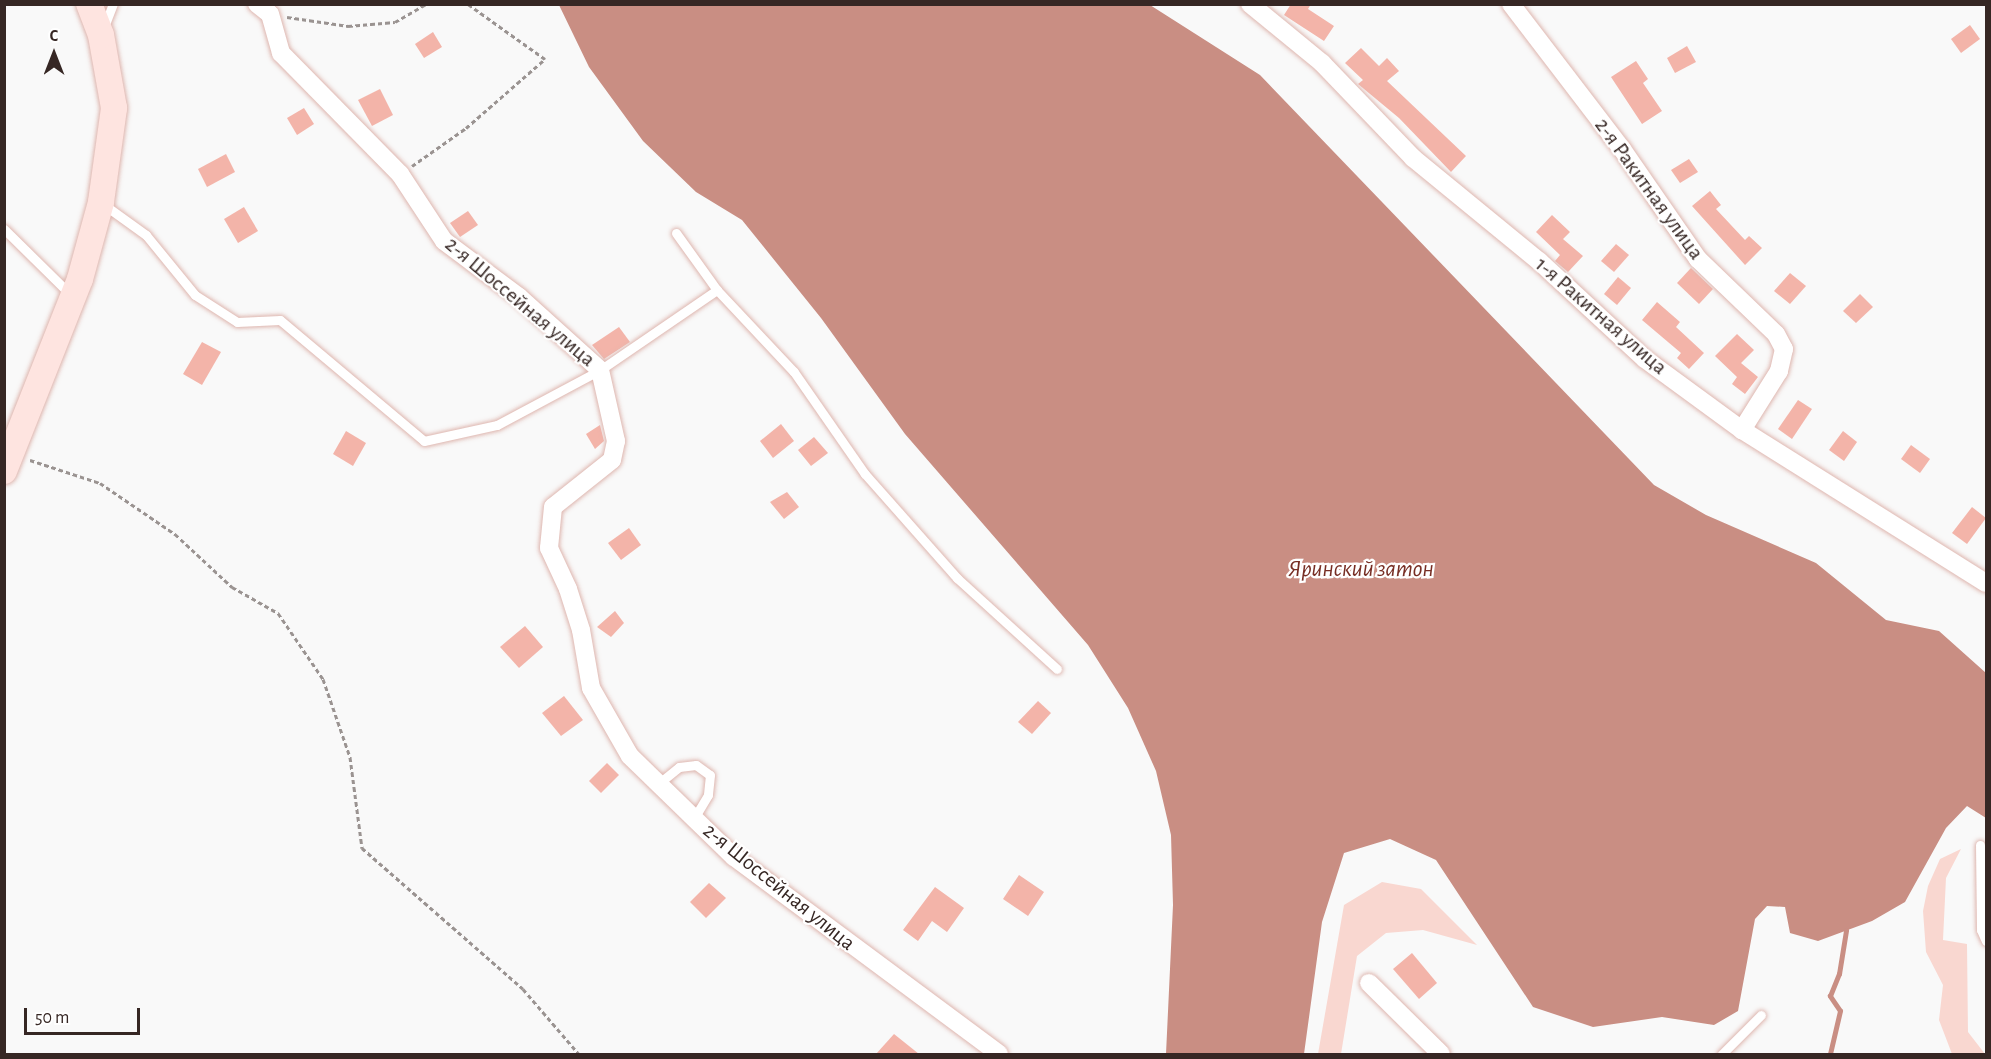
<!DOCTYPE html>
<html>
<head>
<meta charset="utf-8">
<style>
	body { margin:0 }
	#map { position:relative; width:1991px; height:1059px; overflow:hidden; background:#f9f9f9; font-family:"Alegreya Sans",sans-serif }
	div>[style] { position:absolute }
	.green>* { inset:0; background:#f9d7d0 }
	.water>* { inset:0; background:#c98e83 }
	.stream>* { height:4.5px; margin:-2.25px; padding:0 2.25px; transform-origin:2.25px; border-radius:2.25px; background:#c98e83 }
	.building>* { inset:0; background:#f3b4a9 }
	.path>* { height:3px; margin-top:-1.5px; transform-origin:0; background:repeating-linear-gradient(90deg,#9a9391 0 4.5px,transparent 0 7.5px) }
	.roads { filter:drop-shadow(0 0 2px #deb6af) drop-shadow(0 0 2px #deb6af) }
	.lane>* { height:9px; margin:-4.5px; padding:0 4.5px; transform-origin:4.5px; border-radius:4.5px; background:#fff }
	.street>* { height:18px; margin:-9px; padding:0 9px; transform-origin:9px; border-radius:9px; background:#fff }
	.secondary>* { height:26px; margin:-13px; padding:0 13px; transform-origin:13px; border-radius:13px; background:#fee4e0 }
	span { translate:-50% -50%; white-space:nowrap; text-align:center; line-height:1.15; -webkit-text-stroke:4.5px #fff; paint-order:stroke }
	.street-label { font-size:22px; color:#362724 }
	.water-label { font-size:24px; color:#772e24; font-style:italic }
	.frame { position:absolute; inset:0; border:6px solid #362724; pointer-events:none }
	.north { position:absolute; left:24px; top:24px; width:60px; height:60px; -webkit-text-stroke:4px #fff; paint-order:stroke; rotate:0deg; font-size:16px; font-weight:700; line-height:24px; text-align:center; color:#362724 }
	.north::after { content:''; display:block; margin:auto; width:21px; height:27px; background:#362724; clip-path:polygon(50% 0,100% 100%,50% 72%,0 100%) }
	.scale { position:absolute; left:24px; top:1008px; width:116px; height:27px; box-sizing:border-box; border:3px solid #362724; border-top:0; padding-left:8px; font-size:18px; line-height:21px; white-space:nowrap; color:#362724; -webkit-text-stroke:4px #fff; paint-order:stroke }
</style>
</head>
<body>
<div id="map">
	<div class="green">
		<i style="clip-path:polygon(1961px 849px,1946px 878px,1943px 940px,1967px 944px,1968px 1032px,1985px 1054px,1952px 1054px,1939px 1020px,1943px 985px,1926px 952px,1923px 911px,1928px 886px,1940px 859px)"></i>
		<i style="clip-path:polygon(1382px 882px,1421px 889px,1477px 945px,1423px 930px,1386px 933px,1357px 956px,1341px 1054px,1318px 1054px,1344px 905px)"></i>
	</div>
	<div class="water">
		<i style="clip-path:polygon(559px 5px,1150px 5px,1260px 75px,1654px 485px,1706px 515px,1816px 563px,1886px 620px,1939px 631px,1986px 673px,1986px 818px,1967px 806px,1946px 828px,1905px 902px,1872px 921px,1818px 941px,1790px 933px,1785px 907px,1767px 906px,1755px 919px,1738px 1011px,1714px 1025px,1662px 1017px,1593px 1027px,1533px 1007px,1436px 860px,1390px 839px,1344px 853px,1322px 922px,1304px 1054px,1166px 1054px,1173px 905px,1171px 835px,1156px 771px,1128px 708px,1088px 645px,905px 434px,821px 318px,742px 220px,696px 192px,643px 141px,589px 67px)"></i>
	</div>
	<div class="stream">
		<i style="left:1830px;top:1054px;width:44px;rotate:-76.9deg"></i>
		<i style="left:1840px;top:1011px;width:18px;rotate:-124deg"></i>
		<i style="left:1830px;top:996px;width:24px;rotate:-68deg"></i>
		<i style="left:1839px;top:974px;width:44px;rotate:-80.8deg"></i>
	</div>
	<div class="building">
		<i style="clip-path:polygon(1291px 4px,1311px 4px,1308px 9px,1334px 26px,1324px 41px,1284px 15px)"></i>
		<i style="clip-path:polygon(1970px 25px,1980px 39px,1961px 53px,1951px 39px)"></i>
		<i style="clip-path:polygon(433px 32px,442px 47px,424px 58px,415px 44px)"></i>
		<i style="clip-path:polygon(1687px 46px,1696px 62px,1675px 73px,1667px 58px)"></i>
		<i style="clip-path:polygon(1361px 48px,1379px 66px,1387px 58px,1399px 71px,1387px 81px,1466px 156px,1451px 172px,1399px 118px,1358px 84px,1363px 80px,1345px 63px)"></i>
		<i style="clip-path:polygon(1636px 61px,1648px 79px,1643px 83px,1662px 111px,1642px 124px,1611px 77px)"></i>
		<i style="clip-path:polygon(380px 89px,393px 115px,372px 126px,358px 100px)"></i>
		<i style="clip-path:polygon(304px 108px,314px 124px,297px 135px,287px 118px)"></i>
		<i style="clip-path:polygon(226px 154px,235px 172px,207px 187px,198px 169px)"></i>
		<i style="clip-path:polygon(1689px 159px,1698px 172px,1680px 183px,1671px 170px)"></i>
		<i style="clip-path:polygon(1710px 191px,1721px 205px,1716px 209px,1745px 240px,1749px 236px,1762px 248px,1745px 265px,1692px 206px)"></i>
		<i style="clip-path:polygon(244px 207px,258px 231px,238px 243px,224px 219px)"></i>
		<i style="clip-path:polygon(468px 211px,478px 225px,460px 237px,450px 223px)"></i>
		<i style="clip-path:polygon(1552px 215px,1570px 232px,1563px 239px,1583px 256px,1568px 272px,1555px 261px,1560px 255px,1536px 232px)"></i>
		<i style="clip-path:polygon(1616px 244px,1629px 255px,1614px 272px,1601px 261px)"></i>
		<i style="clip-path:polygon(1691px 268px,1713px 289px,1699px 304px,1677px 283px)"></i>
		<i style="clip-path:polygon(1790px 273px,1806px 286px,1790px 304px,1774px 291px)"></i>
		<i style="clip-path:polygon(1618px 277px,1631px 288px,1617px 305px,1604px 294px)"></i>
		<i style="clip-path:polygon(1860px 294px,1873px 307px,1856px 323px,1843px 311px)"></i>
		<i style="clip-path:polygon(1657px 302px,1680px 322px,1676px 327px,1704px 353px,1689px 369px,1677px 358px,1681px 353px,1642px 320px)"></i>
		<i style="clip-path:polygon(619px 327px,630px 342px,604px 359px,592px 345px)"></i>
		<i style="clip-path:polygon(1737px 334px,1754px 350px,1741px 363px,1758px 377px,1745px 394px,1732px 384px,1737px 377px,1715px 356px)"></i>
		<i style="clip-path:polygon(202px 342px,221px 352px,202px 385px,183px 374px)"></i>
		<i style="clip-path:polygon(1798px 400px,1812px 409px,1792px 439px,1778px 429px)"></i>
		<i style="clip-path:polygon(781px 424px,794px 441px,773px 458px,760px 441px)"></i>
		<i style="clip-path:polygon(600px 425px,604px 441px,595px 449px,586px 434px)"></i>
		<i style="clip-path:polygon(346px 431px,366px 443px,353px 466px,333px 454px)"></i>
		<i style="clip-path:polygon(1843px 431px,1857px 442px,1844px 461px,1829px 450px)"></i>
		<i style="clip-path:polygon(814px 437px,828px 453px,811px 466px,798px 450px)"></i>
		<i style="clip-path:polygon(1911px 445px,1930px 459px,1920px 473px,1901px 459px)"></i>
		<i style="clip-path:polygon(787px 492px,799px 507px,784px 519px,770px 502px)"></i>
		<i style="clip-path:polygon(1972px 507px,1986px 518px,1967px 544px,1952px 533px)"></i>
		<i style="clip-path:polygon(629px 528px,641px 545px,621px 560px,608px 543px)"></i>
		<i style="clip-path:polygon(615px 611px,624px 623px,611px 637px,597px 627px)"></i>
		<i style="clip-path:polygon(525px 626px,543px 647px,519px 668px,500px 647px)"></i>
		<i style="clip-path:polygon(564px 696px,583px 720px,561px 736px,542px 713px)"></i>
		<i style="clip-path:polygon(1038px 701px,1051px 713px,1032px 734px,1018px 722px)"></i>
		<i style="clip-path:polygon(607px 763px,619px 775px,601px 793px,589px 781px)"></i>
		<i style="clip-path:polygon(1019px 875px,1044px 892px,1028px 916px,1003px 899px)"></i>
		<i style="clip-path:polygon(709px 883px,726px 898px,706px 918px,690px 902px)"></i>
		<i style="clip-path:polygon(935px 887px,964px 908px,947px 932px,932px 921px,918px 941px,903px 930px)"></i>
		<i style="clip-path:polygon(1412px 953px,1437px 983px,1419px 999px,1393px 969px)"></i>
		<i style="clip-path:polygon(894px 1034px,919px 1054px,876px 1054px)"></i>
	</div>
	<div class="path">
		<i style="left:287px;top:17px;width:62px;rotate:8.4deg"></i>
		<i style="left:348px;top:26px;width:47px;rotate:-4.9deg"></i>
		<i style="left:395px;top:22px;width:36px;rotate:-30deg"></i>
		<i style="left:412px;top:166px;width:66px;rotate:-35.1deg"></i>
		<i style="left:466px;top:128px;width:105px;rotate:-41.1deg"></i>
		<i style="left:545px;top:59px;width:95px;rotate:-144.5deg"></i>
		<i style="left:30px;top:460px;width:74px;rotate:18.2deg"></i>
		<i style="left:100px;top:483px;width:91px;rotate:34.2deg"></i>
		<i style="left:175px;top:534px;width:78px;rotate:42.9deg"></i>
		<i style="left:232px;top:587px;width:53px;rotate:29.5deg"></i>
		<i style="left:278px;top:613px;width:80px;rotate:55.7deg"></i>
		<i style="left:323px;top:679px;width:83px;rotate:70.9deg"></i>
		<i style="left:350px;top:757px;width:92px;rotate:82.5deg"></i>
		<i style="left:362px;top:848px;width:214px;rotate:41.2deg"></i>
		<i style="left:523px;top:989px;width:86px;rotate:49.3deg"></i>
	</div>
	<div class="roads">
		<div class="lane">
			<i style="left:104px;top:27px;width:25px;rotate:-69deg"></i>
			<i style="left:103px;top:204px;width:53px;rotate:35.8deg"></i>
			<i style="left:146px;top:235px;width:77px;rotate:50.8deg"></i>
			<i style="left:195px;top:295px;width:50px;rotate:32.7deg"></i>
			<i style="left:237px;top:322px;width:43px;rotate:-2.7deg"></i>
			<i style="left:280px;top:320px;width:188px;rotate:40deg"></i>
			<i style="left:424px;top:441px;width:75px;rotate:-12.4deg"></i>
			<i style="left:497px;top:425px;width:117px;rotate:-28.1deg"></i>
			<i style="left:600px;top:370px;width:142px;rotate:-34.4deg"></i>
			<i style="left:4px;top:229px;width:94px;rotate:44.6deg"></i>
			<i style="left:676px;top:233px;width:70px;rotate:54.3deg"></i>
			<i style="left:717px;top:290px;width:112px;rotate:46.8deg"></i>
			<i style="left:794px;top:372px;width:124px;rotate:55.2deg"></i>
			<i style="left:865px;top:474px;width:139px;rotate:48.5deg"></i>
			<i style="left:957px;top:578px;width:135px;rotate:42.3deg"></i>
			<i style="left:658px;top:784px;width:27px;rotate:-39deg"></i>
			<i style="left:679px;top:767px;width:17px;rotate:-7deg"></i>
			<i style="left:696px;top:765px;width:17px;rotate:36deg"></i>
			<i style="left:710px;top:775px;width:20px;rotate:96deg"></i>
			<i style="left:708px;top:795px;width:27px;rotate:121deg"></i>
			<i style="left:1980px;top:845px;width:85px;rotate:89.3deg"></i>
			<i style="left:1981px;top:930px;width:12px;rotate:66deg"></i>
			<i style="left:1722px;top:1054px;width:55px;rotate:-45deg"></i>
		</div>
		<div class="street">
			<i style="left:257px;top:4px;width:16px;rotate:38deg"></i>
			<i style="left:270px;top:14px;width:41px;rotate:74.2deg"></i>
			<i style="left:281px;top:53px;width:170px;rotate:45.5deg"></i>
			<i style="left:400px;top:174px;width:80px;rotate:56.7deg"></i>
			<i style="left:444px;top:241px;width:94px;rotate:36.7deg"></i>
			<i style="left:519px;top:297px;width:109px;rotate:42deg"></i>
			<i style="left:600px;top:370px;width:73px;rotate:77.3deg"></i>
			<i style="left:616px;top:441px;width:19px;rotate:102deg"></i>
			<i style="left:612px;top:460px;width:75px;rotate:141.5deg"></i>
			<i style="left:553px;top:507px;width:41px;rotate:95.6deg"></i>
			<i style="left:549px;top:548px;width:45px;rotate:65.1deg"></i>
			<i style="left:568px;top:589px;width:43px;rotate:72.4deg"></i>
			<i style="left:581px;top:630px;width:59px;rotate:80.2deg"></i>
			<i style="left:591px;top:688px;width:78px;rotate:60.2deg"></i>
			<i style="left:630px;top:756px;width:145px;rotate:44.2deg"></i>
			<i style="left:734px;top:857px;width:330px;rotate:36.6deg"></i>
			<i style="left:1250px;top:4px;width:93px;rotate:39.3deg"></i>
			<i style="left:1322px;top:63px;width:132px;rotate:46.2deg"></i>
			<i style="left:1413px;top:158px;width:163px;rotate:39.3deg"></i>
			<i style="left:1539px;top:261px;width:144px;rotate:42.8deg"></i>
			<i style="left:1645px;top:359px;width:120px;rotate:36.2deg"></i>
			<i style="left:1742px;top:430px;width:288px;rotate:32.1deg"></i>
			<i style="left:1511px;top:4px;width:183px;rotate:52.6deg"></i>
			<i style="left:1622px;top:149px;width:134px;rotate:55.4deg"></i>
			<i style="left:1698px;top:259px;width:108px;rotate:43.9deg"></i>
			<i style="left:1776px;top:334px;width:17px;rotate:62deg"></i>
			<i style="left:1784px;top:349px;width:23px;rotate:103deg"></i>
			<i style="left:1779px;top:371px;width:70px;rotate:122.1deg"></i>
			<i style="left:1369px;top:983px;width:101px;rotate:44.6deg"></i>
		</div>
		<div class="secondary">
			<i style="left:4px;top:471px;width:206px;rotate:-68.4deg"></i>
			<i style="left:80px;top:279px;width:80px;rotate:-74.7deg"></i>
			<i style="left:101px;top:202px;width:95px;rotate:-82.1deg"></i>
			<i style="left:114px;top:108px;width:74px;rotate:-100.1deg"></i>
			<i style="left:101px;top:35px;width:33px;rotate:-111deg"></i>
		</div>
	</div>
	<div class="street-label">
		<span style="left:1649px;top:189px;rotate:54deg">2-я Ракитная улица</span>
		<span style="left:520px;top:302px;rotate:40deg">2-я Шоссейная улица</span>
		<span style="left:1601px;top:316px;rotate:41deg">1-я Ракитная улица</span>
		<span style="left:779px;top:887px;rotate:39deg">2-я Шоссейная улица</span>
	</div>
	<div class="water-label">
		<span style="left:1361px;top:570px">Яринский затон</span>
	</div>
	<div class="frame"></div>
	<div class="north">С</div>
	<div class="scale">50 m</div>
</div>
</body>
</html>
